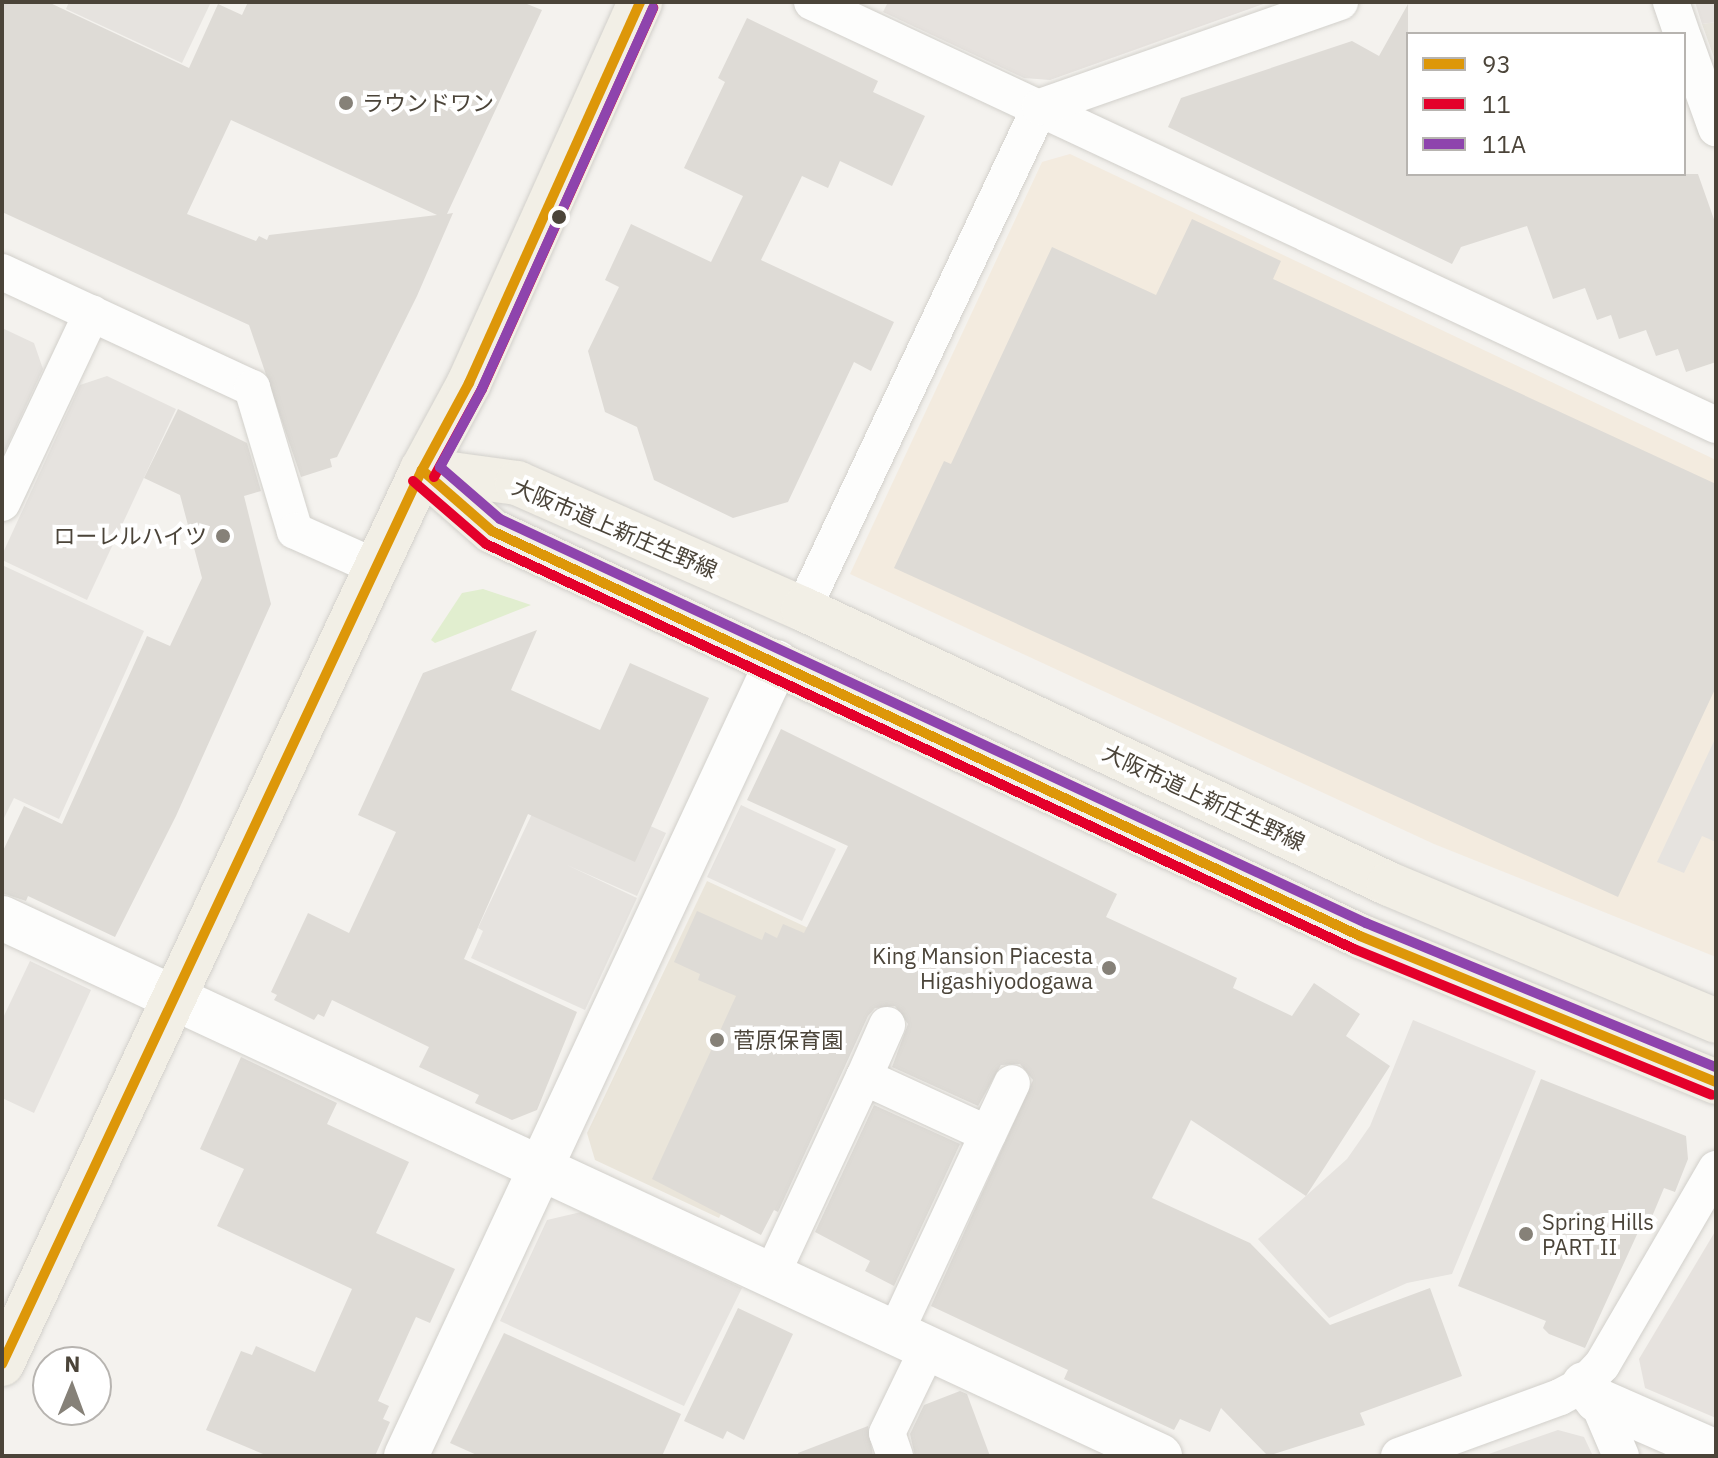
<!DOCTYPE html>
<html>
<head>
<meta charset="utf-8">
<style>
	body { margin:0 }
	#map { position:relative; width:1718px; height:1458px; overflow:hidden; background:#f4f2ee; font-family:"IBM Plex Sans","Noto Sans JP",sans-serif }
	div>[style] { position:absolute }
	.residential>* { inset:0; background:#e7e4dc }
	.commercial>* { inset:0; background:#f3ebdf }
	.industrial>* { inset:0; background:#e6e2de }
	.education>* { inset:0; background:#eae5da }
	.green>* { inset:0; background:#e1eecf }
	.parking>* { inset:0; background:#e6e3df }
	.building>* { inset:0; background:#dedbd6 }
	.roads { filter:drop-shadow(0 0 2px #d2d0cb) drop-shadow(0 0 2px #d2d0cb) }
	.minor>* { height:36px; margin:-18px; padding:0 18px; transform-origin:18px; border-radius:18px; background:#fdfdfc }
	.tertiary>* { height:44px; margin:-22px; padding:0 22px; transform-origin:22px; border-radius:22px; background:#fdfdfc }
	.primary>* { height:44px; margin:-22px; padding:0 22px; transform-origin:22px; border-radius:22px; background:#f2efe6 }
	.bus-1>* { height:10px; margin:-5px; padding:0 5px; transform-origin:5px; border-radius:5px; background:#dd9709 }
	.bus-2>* { height:10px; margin:-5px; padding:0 5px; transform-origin:5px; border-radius:5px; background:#e4002b }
	.bus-3>* { height:10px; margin:-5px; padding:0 5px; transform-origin:5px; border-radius:5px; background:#8e44ad }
	.dots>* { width:22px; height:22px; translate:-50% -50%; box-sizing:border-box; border:4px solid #fff; border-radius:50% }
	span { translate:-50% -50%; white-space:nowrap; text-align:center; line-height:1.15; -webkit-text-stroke:8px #fff; paint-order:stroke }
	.poi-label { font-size:22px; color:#4b4439 }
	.left { translate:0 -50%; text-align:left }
	.right { translate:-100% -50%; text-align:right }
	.street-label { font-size:22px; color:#4b4439 }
	.frame { position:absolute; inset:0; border:4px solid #4b4439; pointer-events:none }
	.legend { position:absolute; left:1406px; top:32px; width:280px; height:144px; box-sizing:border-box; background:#fff; border:2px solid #b7b4b0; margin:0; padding:10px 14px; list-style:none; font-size:24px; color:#4b4439 }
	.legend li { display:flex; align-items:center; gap:16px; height:40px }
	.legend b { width:40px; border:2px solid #b7b4b0 }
	.north { position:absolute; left:32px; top:1346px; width:80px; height:80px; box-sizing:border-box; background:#fff; border:2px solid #b7b4b0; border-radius:50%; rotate:1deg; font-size:22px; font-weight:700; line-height:32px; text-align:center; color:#4b4439 }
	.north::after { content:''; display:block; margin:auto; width:28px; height:36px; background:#868178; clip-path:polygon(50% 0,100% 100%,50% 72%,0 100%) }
</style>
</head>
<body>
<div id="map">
	<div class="residential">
		<i style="clip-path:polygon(1716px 22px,1716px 63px,1702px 24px)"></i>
	</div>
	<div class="commercial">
		<i style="clip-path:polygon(1070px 154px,1716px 460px,1716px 957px,1434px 844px,850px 574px,1042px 162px)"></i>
	</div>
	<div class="industrial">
		<i style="clip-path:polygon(888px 2px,1269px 2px,1050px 80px,1024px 78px,883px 12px)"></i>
		<i style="clip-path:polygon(1695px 2px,1716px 2px,1716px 22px,1702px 24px)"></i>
		<i style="clip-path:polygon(1716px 1230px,1716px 1418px,1645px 1388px,1639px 1359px)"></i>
	</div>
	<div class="education">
		<i style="clip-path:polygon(707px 881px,847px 946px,719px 1218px,595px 1160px,587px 1133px)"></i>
	</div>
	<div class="green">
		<i style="clip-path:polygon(483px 589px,531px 605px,435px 643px,431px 640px,462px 593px)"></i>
	</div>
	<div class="parking">
		<i style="clip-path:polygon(69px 2px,211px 2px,182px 63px,66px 9px)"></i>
		<i style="clip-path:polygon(2px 328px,34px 343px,43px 369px,2px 457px)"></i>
		<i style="clip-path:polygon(107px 376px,176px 409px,87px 600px,2px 560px,2px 555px,80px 385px)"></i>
		<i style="clip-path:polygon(2px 565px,144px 631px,59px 819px,14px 798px,2px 822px)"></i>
		<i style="clip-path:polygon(1716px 737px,1716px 842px,1702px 836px,1684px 873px,1657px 862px)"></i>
		<i style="clip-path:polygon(548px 780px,666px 833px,637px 896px,567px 865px,637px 898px,585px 1010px,471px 958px,483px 931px,478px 928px)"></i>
		<i style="clip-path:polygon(741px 805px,836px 849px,802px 921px,707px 877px)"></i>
		<i style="clip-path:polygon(30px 961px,91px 990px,34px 1113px,2px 1098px,2px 1020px)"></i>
		<i style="clip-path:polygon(1413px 1020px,1536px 1071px,1452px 1274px,1407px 1283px,1329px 1318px,1258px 1239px,1347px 1159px,1370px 1126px)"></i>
		<i style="clip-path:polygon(581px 1212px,742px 1288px,684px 1406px,500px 1321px,547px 1220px)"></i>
		<i style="clip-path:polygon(1558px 1430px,1584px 1437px,1593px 1456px,1483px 1456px)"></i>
	</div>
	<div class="building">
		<i style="clip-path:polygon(evenodd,2px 2px,48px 2px,189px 68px,218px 4px,242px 15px,248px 2px,522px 2px,542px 10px,447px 214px,453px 213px,417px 296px,337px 457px,330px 459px,332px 467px,301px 477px,249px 325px,2px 212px,2px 2px,231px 120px,437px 215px,269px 235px,267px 240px,259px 236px,256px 241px,187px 214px,231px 120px)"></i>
		<i style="clip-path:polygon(1408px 4px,1408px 174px,1698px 174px,1716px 225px,1716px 362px,1686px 372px,1678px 349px,1656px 356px,1646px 330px,1619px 339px,1611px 315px,1597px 320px,1585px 288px,1553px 299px,1527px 226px,1461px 247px,1452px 264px,1168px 127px,1181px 98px,1352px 41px,1379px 56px)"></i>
		<i style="clip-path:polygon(747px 18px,878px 81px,873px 92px,925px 116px,892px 186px,840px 161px,828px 188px,802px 176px,761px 260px,894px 322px,871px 371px,854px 362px,788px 502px,733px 518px,654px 480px,637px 427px,605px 412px,588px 351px,619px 287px,605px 280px,631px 224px,711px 262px,743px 196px,684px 168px,725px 82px,718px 78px)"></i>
		<i style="clip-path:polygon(1192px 219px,1281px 261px,1273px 279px,1716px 484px,1716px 687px,1618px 897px,894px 568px,944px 461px,951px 464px,1052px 247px,1156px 295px)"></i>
		<i style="clip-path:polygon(178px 409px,247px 443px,261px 491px,244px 496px,271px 604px,176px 816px,115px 937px,28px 896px,26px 901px,2px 893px,2px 853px,24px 806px,62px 824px,147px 636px,170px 646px,202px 578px,180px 495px,144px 478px)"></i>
		<i style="clip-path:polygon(537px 630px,511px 690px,600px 730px,630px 663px,709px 698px,635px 862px,528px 814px,464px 959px,577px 1012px,537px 1110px,512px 1120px,475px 1103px,479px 1095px,419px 1067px,429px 1047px,332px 1000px,324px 1017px,318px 1014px,314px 1020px,274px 1000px,277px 995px,271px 992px,308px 913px,349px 933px,396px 832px,358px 815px,423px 673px)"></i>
		<i style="clip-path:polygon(781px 729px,1117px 894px,1106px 917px,1237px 978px,1233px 988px,1292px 1016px,1314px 983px,1360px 1014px,1346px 1036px,1390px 1066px,1306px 1196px,1191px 1120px,1152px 1198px,1250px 1243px,1330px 1325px,1430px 1288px,1462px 1376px,1360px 1413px,1365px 1425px,1268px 1456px,1221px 1408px,1210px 1432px,1180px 1419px,1174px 1430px,1064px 1379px,1068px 1370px,931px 1306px,1033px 1080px,1020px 1064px,1001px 1065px,978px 1106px,892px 1067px,908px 1024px,895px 1006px,875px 1008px,868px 1016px,778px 1212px,774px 1210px,761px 1235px,652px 1179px,736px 996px,698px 980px,700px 974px,674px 962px,697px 911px,762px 940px,765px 932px,777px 938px,783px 924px,804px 933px,848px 846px,747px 800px)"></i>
		<i style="clip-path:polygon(241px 1057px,337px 1103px,327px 1124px,409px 1162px,376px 1233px,455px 1269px,430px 1323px,416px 1317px,378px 1401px,389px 1406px,383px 1419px,390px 1422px,375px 1456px,268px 1456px,206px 1430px,241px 1351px,252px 1355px,256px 1346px,315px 1372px,352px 1289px,217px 1226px,244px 1169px,200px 1149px)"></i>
		<i style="clip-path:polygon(1541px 1079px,1686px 1136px,1688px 1159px,1675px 1192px,1664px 1188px,1651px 1219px,1645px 1217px,1585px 1348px,1549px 1334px,1543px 1328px,1546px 1321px,1458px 1286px)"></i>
		<i style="clip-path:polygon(874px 1105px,960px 1144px,894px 1286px,865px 1271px,870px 1261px,815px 1232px)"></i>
		<i style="clip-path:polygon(738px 1308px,793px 1334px,744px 1440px,727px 1431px,723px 1439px,684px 1421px)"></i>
		<i style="clip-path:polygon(504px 1333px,681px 1414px,662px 1456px,479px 1456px,450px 1443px)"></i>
		<i style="clip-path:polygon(960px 1391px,967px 1394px,990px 1456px,915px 1456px,910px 1434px,924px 1405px)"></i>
		<i style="clip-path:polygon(868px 1426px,873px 1456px,799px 1456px,798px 1453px)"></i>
	</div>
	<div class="roads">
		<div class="minor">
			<i style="left:812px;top:2px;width:998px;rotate:25.08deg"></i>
			<i style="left:1671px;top:2px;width:34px;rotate:71deg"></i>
			<i style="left:1684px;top:39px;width:95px;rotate:70.2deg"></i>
			<i style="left:2px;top:272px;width:276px;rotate:24.9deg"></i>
			<i style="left:252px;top:388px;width:149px;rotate:73.3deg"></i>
			<i style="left:295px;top:531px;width:91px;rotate:24deg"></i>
			<i style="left:2px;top:503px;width:210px;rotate:-64.7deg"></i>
			<i style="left:803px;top:609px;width:555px;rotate:-64.73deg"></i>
			<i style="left:1040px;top:107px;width:318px;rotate:-19.3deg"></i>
			<i style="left:864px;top:1077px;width:57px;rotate:-66.1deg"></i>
			<i style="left:988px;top:1134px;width:56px;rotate:-64.8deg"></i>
			<i style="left:772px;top:1274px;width:217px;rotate:-65deg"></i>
			<i style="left:864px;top:1077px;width:136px;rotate:24.7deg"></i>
			<i style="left:988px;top:1134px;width:220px;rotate:115deg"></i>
			<i style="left:1597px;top:1400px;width:61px;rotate:66.8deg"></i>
			<i style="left:895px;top:1456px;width:24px;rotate:-109deg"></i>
			<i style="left:887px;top:1433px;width:94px;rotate:-64.2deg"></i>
			<i style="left:1399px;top:1456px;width:171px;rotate:-20.1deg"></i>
			<i style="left:1560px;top:1397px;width:27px;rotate:-28deg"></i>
			<i style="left:1584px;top:1384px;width:26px;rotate:-47deg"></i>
			<i style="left:1602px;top:1365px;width:227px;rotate:-59.8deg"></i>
		</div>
		<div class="tertiary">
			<i style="left:2px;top:918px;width:1277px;rotate:24.92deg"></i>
			<i style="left:1584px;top:1384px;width:21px;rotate:51deg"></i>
			<i style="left:1597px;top:1400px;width:130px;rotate:23.6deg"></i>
			<i style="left:406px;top:1456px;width:876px;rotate:-64.96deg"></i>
		</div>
		<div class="primary">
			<i style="left:422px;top:470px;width:93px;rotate:41.1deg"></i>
			<i style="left:492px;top:531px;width:958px;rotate:25.01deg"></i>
			<i style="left:1360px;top:936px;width:385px;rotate:22.3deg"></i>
			<i style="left:422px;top:470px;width:96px;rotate:7.8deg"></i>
			<i style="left:517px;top:483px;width:313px;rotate:23.8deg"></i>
			<i style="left:803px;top:609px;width:647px;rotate:25.14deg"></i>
			<i style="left:1389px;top:884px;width:355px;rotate:22.7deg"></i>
			<i style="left:2px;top:1364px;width:988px;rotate:-64.84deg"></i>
			<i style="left:422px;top:470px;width:99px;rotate:-61.6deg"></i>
			<i style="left:469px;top:383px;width:418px;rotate:-65.8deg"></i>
		</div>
	</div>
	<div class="bus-1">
		<i style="left:422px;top:470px;width:93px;rotate:41.1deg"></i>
		<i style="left:492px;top:531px;width:958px;rotate:25.01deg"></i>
		<i style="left:1360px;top:936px;width:385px;rotate:22.3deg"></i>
		<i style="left:2px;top:1364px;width:988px;rotate:-64.84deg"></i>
		<i style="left:422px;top:470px;width:99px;rotate:-61.6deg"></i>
		<i style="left:469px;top:383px;width:418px;rotate:-65.8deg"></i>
	</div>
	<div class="bus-2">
		<i style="left:434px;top:477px;width:100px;rotate:-61.4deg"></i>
		<i style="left:482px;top:389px;width:418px;rotate:-65.8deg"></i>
		<i style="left:413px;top:481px;width:96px;rotate:40.8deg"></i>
		<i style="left:486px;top:544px;width:958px;rotate:25.01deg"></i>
		<i style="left:1354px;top:949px;width:386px;rotate:22.2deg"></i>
	</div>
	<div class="bus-3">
		<i style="left:653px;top:8px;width:418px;rotate:114.2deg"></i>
		<i style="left:482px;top:389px;width:89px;rotate:118.3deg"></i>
		<i style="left:440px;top:467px;width:79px;rotate:40.9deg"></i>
		<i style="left:500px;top:519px;width:956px;rotate:25.01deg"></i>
		<i style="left:1366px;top:923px;width:378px;rotate:22.4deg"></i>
	</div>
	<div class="dots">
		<i style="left:346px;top:103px;background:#868178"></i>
		<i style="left:559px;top:217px;background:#4b4439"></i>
		<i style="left:223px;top:536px;background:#868178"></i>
		<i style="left:1109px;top:968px;background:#868178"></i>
		<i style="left:717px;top:1040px;background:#868178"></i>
		<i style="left:1526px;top:1234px;background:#868178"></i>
	</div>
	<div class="poi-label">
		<span class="left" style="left:362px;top:103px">ラウンドワン</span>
		<span class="right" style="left:207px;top:536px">ローレルハイツ</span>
		<span class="right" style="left:1093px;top:968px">King Mansion Piacesta<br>Higashiyodogawa</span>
		<span class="left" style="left:733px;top:1040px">菅原保育園</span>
		<span class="left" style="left:1542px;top:1234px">Spring Hills<br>PART II</span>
	</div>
	<div class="street-label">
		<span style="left:615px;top:528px;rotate:23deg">大阪市道上新庄生野線</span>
		<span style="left:1204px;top:797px;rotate:25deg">大阪市道上新庄生野線</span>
	</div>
	<div class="frame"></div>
	<ul class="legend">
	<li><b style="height:10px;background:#dd9709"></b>93</li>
	<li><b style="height:10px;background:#e4002b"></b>11</li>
	<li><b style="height:10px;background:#8e44ad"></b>11A</li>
	</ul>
	<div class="north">N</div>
</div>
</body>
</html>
